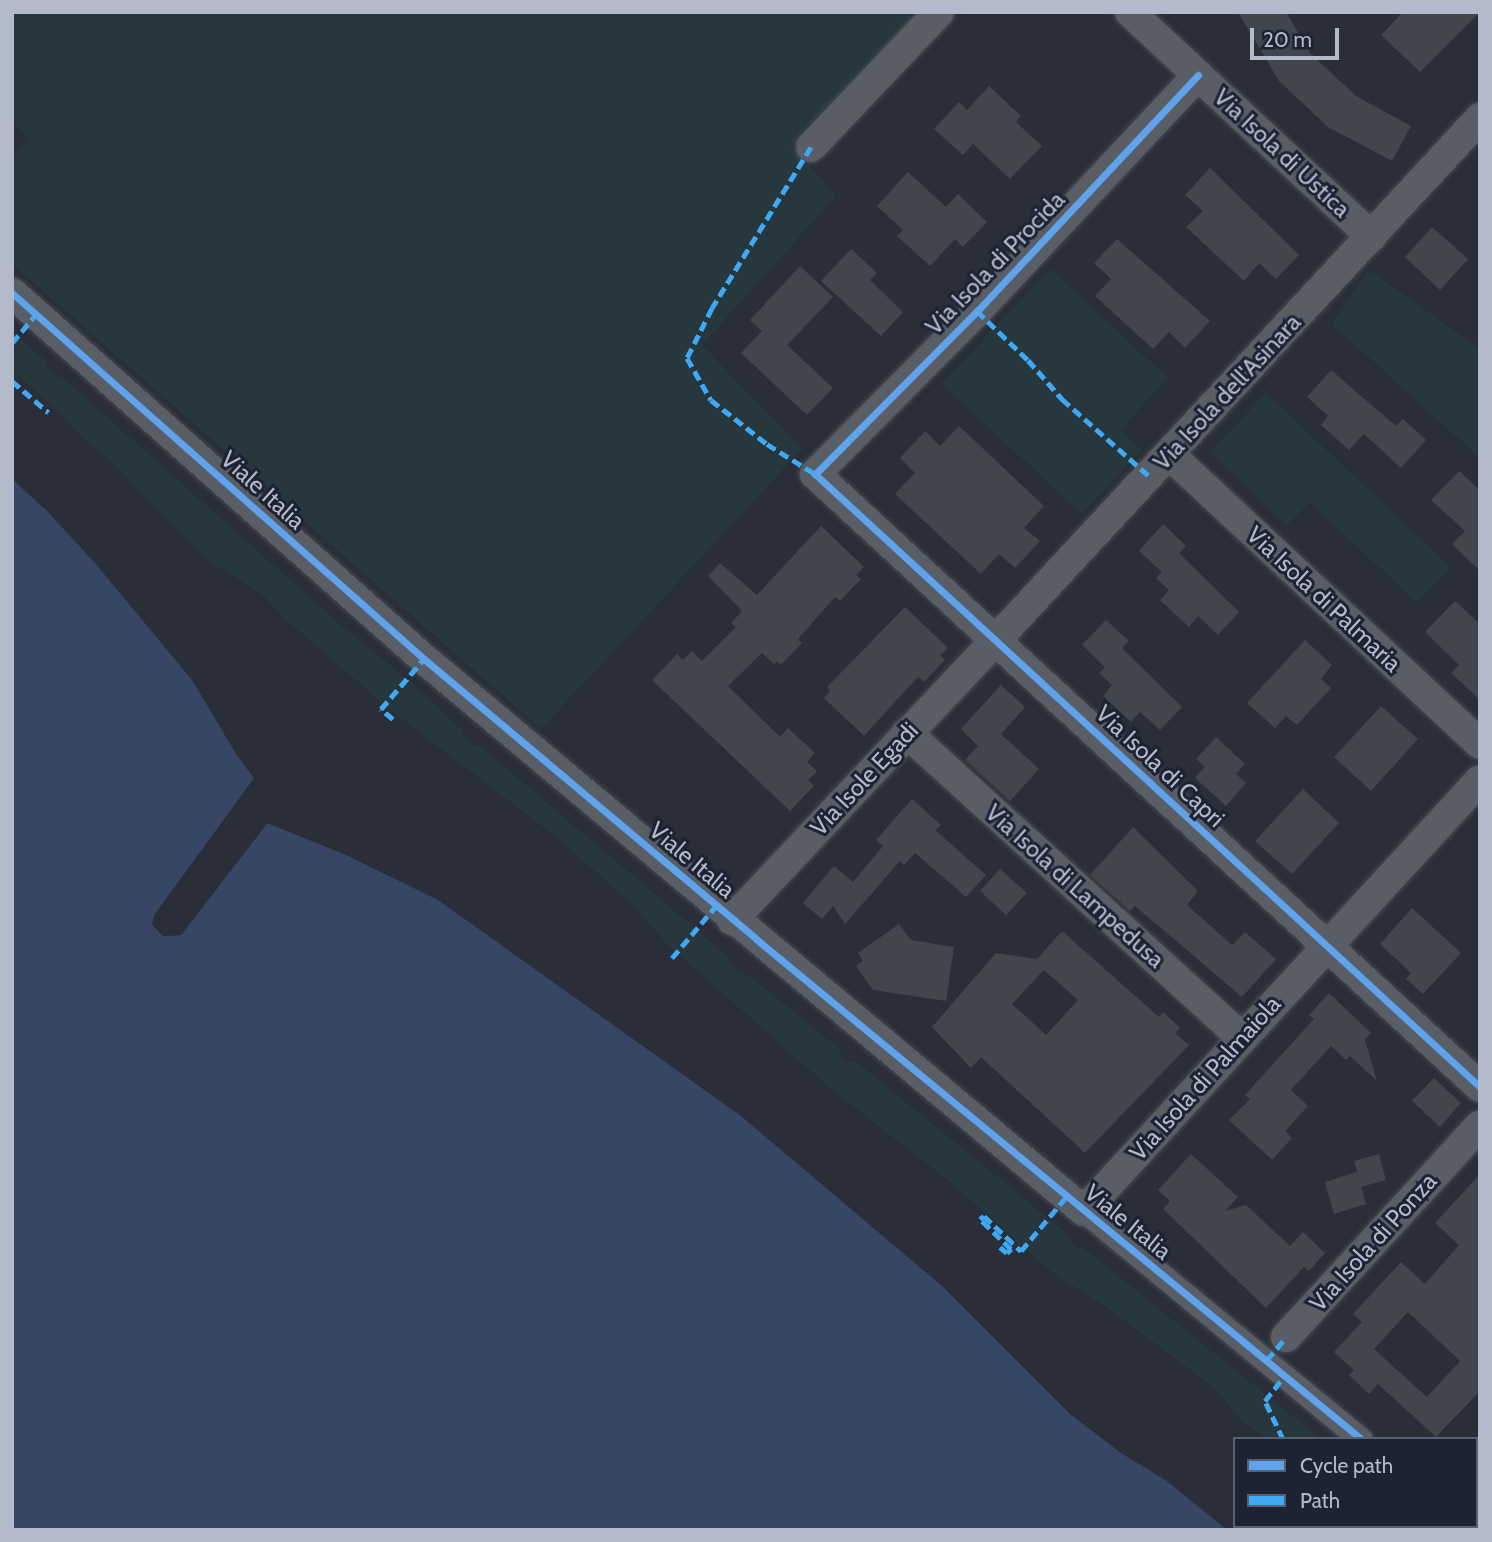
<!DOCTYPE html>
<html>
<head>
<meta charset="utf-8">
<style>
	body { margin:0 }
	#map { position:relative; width:1492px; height:1542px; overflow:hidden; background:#292e38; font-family:Cabin,sans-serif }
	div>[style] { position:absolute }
	.green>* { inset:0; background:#26383e }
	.water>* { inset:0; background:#374664 }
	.pier>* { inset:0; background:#292e38 }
	.building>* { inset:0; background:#41454e }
	.roads { filter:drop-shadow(0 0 2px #454951) drop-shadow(0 0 2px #454951) }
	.pedestrian>* { height:23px; margin:-11.5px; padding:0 11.5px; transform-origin:11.5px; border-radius:11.5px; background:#595d66 }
	.minor>* { height:30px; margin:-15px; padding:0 15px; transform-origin:15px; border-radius:15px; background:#595d66 }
	.quiet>* { height:5px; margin-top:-2.5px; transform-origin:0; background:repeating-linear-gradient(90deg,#3fa9f5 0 10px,transparent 0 15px) }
	.cycleway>* { height:7px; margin:-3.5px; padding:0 3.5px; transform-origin:3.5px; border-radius:3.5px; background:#60a3ed }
	span { translate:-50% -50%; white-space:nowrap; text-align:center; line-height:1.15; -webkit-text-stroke:6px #1c2433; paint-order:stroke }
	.street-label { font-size:24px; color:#b3bac9 }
	.frame { position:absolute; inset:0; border:14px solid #b3bac9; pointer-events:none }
	.legend { position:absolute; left:1233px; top:1437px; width:245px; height:91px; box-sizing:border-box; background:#1c2433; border:2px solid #58606f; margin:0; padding:9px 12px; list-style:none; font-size:21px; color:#b3bac9 }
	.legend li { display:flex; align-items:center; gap:14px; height:35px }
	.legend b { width:35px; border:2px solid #58606f }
	.scale { position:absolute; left:1250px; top:28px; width:89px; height:32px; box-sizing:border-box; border:4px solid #b3bac9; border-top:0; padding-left:9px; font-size:21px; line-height:24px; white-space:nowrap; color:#b3bac9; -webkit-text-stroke:5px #1c2433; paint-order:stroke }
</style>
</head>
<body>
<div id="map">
	<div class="green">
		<i style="clip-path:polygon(12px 12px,923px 12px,793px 147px,836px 196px,702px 345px,802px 449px,541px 729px,12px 264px,12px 159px,29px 139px,12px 120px)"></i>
		<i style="clip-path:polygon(1050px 269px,1168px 378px,1120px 430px,1142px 450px,1082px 514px,942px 384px)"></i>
		<i style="clip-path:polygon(1369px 270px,1480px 349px,1480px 458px,1332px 324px)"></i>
		<i style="clip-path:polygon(12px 333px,46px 361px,47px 367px,57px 376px,64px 379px,344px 628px,407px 679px,462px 730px,463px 737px,473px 745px,481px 747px,697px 930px,730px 959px,728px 963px,738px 972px,743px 972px,778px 999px,842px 1051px,840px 1056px,849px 1063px,855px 1061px,1070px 1236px,1070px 1242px,1078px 1249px,1083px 1248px,1321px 1439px,1266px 1439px,1240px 1419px,1215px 1388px,1108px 1308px,1053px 1273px,954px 1185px,830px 1088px,665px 942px,635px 907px,559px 839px,393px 712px,285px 619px,262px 594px,211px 562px,184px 536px,103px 453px,85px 440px,58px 411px,12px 370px)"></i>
		<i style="clip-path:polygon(1266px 393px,1451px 568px,1417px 603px,1310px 502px,1287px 525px,1210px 452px)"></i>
	</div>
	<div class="water">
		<i style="clip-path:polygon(12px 479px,47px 511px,94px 562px,192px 680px,236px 754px,254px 778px,155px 914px,152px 924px,163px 936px,181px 935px,267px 823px,346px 855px,438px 900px,741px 1116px,942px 1286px,1070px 1414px,1121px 1453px,1167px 1481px,1227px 1530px,12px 1530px)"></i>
	</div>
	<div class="pier">
		<i style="clip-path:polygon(257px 776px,158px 915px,158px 928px,164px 933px,179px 932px,264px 821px,270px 820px,181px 935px,163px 936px,152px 924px,155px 914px)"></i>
	</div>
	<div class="building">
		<i style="clip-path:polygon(1238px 12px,1286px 12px,1311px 54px,1356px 96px,1411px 126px,1392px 161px,1328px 127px,1279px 81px)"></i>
		<i style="clip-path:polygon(1403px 12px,1480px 12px,1420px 72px,1381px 35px)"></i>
		<i style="clip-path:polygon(989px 86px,1021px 116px,1016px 122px,1042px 146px,1010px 179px,973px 144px,963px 155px,934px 129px,959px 102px,967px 110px)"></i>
		<i style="clip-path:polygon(1210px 168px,1299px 255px,1276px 279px,1259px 263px,1244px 281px,1186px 227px,1203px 211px,1185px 195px)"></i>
		<i style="clip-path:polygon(908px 172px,946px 207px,958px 194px,987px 222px,963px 247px,955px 239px,930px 266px,897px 236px,903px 230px,877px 206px)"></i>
		<i style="clip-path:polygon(1432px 227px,1468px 259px,1440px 290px,1405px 257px)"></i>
		<i style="clip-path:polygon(1117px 239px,1210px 321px,1185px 348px,1169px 332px,1153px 349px,1095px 296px,1111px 279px,1094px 263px)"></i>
		<i style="clip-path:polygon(851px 249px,877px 273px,870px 280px,903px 312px,881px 336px,821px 281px)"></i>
		<i style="clip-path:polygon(800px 266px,833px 297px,787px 345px,833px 388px,807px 415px,741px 353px,762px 331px,750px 320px)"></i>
		<i style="clip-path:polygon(1331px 370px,1396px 426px,1403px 419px,1426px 440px,1401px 468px,1364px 434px,1349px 450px,1321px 425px,1328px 416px,1307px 397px)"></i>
		<i style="clip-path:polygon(959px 426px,1044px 506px,1024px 528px,1040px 541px,1015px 568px,999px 554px,981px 574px,895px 494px,915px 473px,900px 458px,925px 431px,940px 446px)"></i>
		<i style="clip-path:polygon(1459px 471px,1480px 490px,1480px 571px,1452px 544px,1465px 531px,1431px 500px)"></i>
		<i style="clip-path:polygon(1163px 524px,1186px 546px,1179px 553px,1239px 612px,1218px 635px,1198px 616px,1189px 627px,1160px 600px,1169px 590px,1156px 578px,1162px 572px,1139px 551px)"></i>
		<i style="clip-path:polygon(821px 526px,864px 567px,856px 575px,861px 579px,840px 601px,835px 597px,798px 639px,802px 643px,781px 665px,777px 661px,774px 664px,762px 653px,728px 686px,780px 737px,788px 728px,815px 753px,807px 762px,817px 771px,808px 780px,814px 786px,790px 811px,652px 680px,677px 654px,683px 660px,692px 651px,702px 661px,736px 627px,731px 623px,742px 611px,708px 576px,720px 563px,757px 595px)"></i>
		<i style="clip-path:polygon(1455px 601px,1480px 624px,1480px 700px,1451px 673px,1459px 665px,1425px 632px)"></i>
		<i style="clip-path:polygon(905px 607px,948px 648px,940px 655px,945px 660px,924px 682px,919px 677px,915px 680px,864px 736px,824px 698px,830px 691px,827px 687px)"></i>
		<i style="clip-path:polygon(1106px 620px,1129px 641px,1122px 648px,1182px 707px,1160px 730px,1140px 712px,1131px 722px,1103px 696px,1112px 685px,1099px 673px,1105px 667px,1082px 645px)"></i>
		<i style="clip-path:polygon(1305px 640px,1332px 665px,1321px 679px,1331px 688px,1297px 725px,1286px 716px,1275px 728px,1247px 703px)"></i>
		<i style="clip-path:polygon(1001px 685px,1025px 707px,1001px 734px,1039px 769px,1010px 801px,965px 760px,978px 746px,961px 729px)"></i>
		<i style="clip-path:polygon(1381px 706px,1418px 739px,1371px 791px,1334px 757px)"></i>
		<i style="clip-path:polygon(1216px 737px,1245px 764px,1236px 774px,1246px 783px,1226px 806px,1195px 778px,1205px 767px,1196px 759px)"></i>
		<i style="clip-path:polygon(1303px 789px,1339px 823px,1292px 874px,1255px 841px)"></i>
		<i style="clip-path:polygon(912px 799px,941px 825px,935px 830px,986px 875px,966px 897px,915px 853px,904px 865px,900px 861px,845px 924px,833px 906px,822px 919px,803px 903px,834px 866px,853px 882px,883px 846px,876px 840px)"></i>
		<i style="clip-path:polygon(1133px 827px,1198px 891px,1187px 905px,1232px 945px,1245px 932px,1276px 959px,1242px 997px,1135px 906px,1130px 911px,1090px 875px)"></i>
		<i style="clip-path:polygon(1000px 869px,1027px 893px,1006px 915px,980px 891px)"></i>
		<i style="clip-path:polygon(1412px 908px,1461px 953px,1423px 994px,1406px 979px,1411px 973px,1380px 944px)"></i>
		<i style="clip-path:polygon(899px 924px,911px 940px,954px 947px,946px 1001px,873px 990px,856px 966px,863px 961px,858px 953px)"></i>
		<i style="clip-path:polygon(evenodd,1062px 931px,1159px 1017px,1163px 1012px,1180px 1028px,1175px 1033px,1189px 1045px,1085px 1153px,981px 1057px,971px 1068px,932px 1027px,996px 953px,1037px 959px,1062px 931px,1044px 970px,1078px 1000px,1046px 1035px,1012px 1004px,1044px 970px)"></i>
		<i style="clip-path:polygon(1329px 993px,1371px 1033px,1365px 1040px,1377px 1081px,1350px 1056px,1346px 1060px,1331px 1046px,1291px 1090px,1308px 1106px,1285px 1131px,1292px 1138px,1272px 1160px,1229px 1120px,1250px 1099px,1245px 1095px,1314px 1019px,1309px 1015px)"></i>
		<i style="clip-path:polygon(1434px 1078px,1461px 1103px,1440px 1127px,1412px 1101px)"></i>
		<i style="clip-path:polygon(1191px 1154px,1238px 1197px,1225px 1211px,1246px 1205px,1290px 1246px,1303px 1232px,1325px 1253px,1309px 1271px,1304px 1267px,1266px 1308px,1163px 1209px,1170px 1201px,1158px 1190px)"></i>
		<i style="clip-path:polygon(1379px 1154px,1386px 1180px,1361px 1187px,1366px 1204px,1334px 1214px,1325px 1182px,1357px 1172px,1360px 1181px,1354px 1161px)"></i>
		<i style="clip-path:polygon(evenodd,1480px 1174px,1480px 1391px,1436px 1437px,1378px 1384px,1369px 1394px,1349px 1375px,1354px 1370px,1334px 1352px,1362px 1322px,1353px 1314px,1401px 1262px,1425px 1284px,1459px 1245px,1435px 1223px,1480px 1174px,1408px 1312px,1460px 1361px,1427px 1397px,1374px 1349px,1408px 1312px)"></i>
	</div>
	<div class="roads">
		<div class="pedestrian">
			<i style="left:1084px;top:1211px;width:359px;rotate:39.5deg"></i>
			<i style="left:1466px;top:1526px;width:6px;rotate:39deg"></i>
		</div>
		<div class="minor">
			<i style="left:1130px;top:12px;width:330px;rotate:42.9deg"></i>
			<i style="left:1198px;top:75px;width:323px;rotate:133.1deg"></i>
			<i style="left:977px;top:311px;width:230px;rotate:134.8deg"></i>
			<i style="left:815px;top:474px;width:904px;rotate:42.67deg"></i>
			<i style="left:811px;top:147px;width:186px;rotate:-46.5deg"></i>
			<i style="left:12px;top:293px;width:551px;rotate:41.62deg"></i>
			<i style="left:424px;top:659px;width:860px;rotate:39.91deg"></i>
			<i style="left:1084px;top:1211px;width:585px;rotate:-47.42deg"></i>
			<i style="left:1169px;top:454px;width:425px;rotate:43deg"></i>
			<i style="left:907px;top:733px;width:453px;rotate:42.3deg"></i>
			<i style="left:732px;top:920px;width:385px;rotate:-46.7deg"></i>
			<i style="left:996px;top:640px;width:712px;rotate:-47.16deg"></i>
			<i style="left:1286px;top:1337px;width:287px;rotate:-47.5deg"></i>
		</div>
	</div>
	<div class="quiet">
		<i style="left:811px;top:147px;width:189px;rotate:121.6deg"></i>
		<i style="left:712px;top:308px;width:56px;rotate:116.6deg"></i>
		<i style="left:687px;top:358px;width:48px;rotate:60.3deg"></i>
		<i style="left:711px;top:400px;width:71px;rotate:38.2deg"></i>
		<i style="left:767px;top:444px;width:57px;rotate:32deg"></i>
		<i style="left:977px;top:311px;width:71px;rotate:43.9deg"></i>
		<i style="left:1028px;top:360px;width:52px;rotate:48.9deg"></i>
		<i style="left:1062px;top:399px;width:116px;rotate:41.5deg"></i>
		<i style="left:12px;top:343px;width:38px;rotate:-50deg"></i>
		<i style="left:12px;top:381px;width:48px;rotate:40.7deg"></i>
		<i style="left:393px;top:719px;width:16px;rotate:-140deg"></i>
		<i style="left:381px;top:709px;width:66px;rotate:-49.3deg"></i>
		<i style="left:672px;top:958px;width:68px;rotate:-49.8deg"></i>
		<i style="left:1000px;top:1247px;width:9px;rotate:41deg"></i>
		<i style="left:1007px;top:1253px;width:6px;rotate:-45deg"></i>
		<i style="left:1011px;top:1249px;width:43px;rotate:-135.9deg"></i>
		<i style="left:980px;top:1219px;width:5px;rotate:-37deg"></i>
		<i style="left:984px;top:1216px;width:51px;rotate:43.4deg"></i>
		<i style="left:1021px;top:1251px;width:72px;rotate:-50.1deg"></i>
		<i style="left:1267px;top:1360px;width:30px;rotate:-50deg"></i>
		<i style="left:1283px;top:1439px;width:42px;rotate:-115.3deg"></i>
		<i style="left:1265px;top:1401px;width:33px;rotate:-52deg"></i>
		<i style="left:1466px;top:1526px;width:6px;rotate:39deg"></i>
	</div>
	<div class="cycleway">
		<i style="left:1198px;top:75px;width:323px;rotate:133.1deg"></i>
		<i style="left:977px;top:311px;width:230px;rotate:134.8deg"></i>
		<i style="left:815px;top:474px;width:904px;rotate:42.67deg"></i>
		<i style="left:12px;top:293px;width:551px;rotate:41.62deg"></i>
		<i style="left:424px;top:659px;width:434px;rotate:40.1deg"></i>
		<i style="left:756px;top:939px;width:785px;rotate:39.57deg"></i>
	</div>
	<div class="street-label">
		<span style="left:1282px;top:153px;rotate:43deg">Via Isola di Ustica</span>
		<span style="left:995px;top:263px;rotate:-46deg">Via Isola di Procida</span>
		<span style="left:1227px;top:392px;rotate:-47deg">Via Isola dell'Asinara</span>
		<span style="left:263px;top:490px;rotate:42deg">Viale Italia</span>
		<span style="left:1324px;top:599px;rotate:43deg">Via Isola di Palmaria</span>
		<span style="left:1160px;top:766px;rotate:43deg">Via Isola di Capri</span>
		<span style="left:864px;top:779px;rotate:-47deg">Via Isole Egadi</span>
		<span style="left:692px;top:860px;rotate:40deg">Viale Italia</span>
		<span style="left:1075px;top:886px;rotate:42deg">Via Isola di Lampedusa</span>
		<span style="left:1205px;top:1078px;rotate:-48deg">Via Isola di Palmaiola</span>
		<span style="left:1128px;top:1222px;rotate:39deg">Viale Italia</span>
		<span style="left:1373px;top:1242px;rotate:-48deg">Via Isola di Ponza</span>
	</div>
	<div class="frame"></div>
	<ul class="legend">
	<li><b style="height:9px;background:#60a3ed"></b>Cycle path</li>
	<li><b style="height:9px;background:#3fa9f5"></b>Path</li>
	</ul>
	<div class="scale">20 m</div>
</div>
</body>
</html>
